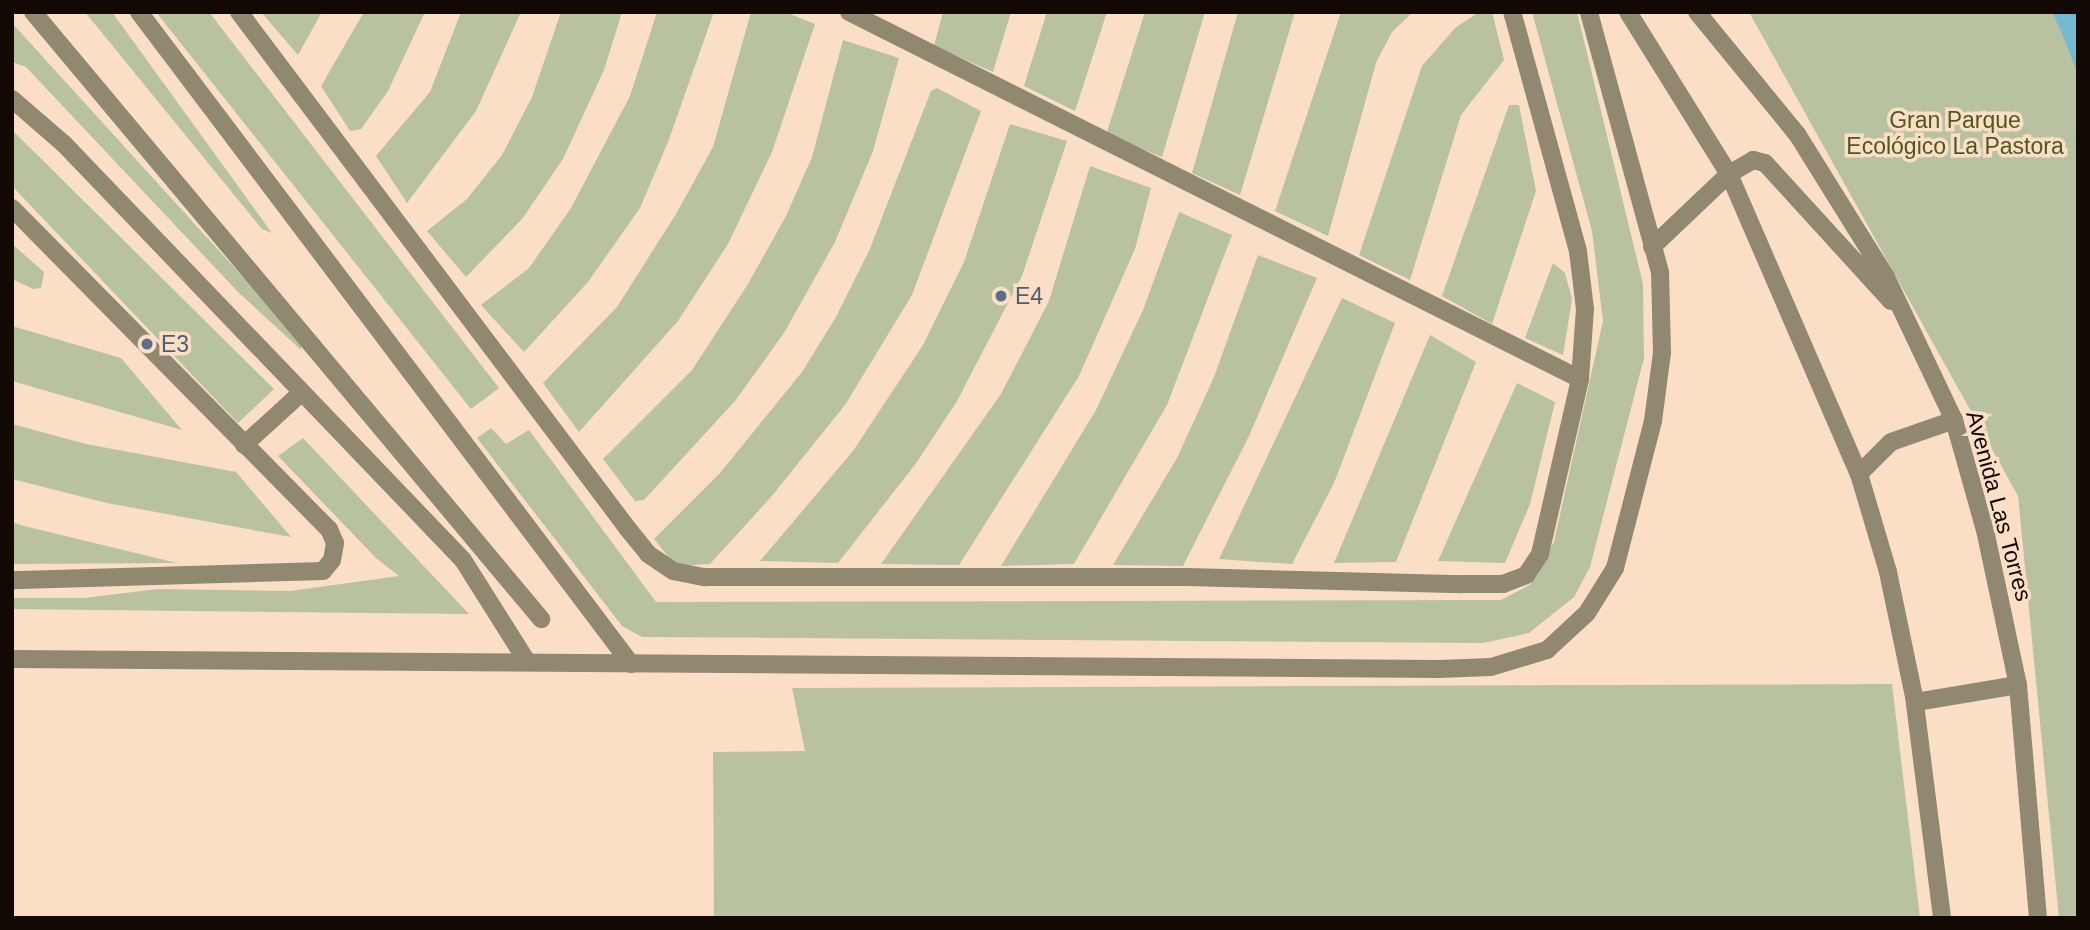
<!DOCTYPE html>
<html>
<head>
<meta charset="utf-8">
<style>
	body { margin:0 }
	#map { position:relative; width:2090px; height:930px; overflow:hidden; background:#fbdec6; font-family:Arial,sans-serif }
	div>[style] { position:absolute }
	.green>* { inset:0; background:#b8c2a0 }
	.water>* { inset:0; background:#75b9d4 }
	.minor>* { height:18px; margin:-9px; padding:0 9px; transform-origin:9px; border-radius:9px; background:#908871 }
	.dots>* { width:19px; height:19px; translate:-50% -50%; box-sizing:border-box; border:4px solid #fbdec6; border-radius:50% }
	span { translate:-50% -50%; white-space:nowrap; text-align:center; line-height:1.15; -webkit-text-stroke:7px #fbdec6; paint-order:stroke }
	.park-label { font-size:23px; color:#4d5a1c }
	.service-label { font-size:23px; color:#4e5e75 }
	.left { translate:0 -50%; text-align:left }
	.street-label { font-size:23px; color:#120903 }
	.frame { position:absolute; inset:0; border:14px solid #120903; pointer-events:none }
</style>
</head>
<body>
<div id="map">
	<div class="green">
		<i style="clip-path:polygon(85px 12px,112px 12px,272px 233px,262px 229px)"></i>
		<i style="clip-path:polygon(156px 12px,209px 12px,499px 388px,471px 409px)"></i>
		<i style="clip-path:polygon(261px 12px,322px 12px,298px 55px)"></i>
		<i style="clip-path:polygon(364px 12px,425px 12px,388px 91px,361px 129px,350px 131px,321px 86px)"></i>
		<i style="clip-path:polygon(461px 12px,521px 12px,476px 111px,407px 203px,376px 156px,430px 92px)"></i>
		<i style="clip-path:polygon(561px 12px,622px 12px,604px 70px,563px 159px,522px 219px,466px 277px,427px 231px,467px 199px,502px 155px,532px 97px)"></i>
		<i style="clip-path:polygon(657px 12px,714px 12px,668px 142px,640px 208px,588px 282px,524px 352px,481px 305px,529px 268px,571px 208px,630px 96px)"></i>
		<i style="clip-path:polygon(751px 12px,785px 12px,815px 24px,772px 152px,728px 244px,678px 321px,579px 432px,543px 383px,617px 307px,676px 214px,713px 147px)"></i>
		<i style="clip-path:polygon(943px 12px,1011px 12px,993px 72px,934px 46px)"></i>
		<i style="clip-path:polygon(1047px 12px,1107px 12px,1075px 111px,1024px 86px)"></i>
		<i style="clip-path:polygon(1145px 12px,1205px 12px,1162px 157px,1106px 135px)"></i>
		<i style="clip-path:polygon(1238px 12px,1295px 12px,1240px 195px,1192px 173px)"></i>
		<i style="clip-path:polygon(1341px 12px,1413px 12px,1392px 32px,1376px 63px,1328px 236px,1275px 211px)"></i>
		<i style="clip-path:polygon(1479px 12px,1492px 12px,1504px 60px,1461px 115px,1410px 280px,1359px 255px,1422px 66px,1455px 28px)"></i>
		<i style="clip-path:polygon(1532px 12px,1577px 12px,1643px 284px,1644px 358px,1590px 567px,1574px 597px,1529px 633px,1483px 643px,642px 637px,622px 626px,477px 438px,491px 428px,506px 444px,529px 430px,656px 602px,1501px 600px,1531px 584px,1554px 542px,1603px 321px,1592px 231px)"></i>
		<i style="clip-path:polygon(1749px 12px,2078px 12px,2078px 918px,2059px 918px,2018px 496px)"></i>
		<i style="clip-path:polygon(12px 23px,301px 341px,301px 350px,238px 292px,26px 67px,12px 62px)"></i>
		<i style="clip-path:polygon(843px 40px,899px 58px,873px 151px,835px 242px,784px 333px,735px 401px,644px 500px,635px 501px,603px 459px,692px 370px,748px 284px,786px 216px,812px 157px)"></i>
		<i style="clip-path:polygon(937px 88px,981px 111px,912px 295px,845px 405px,771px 497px,710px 564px,676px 566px,654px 539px,720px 473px,802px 372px,836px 317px,869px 251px,931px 91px)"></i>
		<i style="clip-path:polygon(1509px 105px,1519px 105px,1536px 191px,1492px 324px,1442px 296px)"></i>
		<i style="clip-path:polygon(1010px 124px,1067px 141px,1022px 276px,957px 401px,917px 462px,838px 563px,760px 561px,853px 451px,923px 345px,964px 262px)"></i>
		<i style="clip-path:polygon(12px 130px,274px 389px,238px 423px,12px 186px)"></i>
		<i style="clip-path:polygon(1090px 166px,1151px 188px,1135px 249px,1079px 376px,959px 565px,881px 564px,1001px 394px,1049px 301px)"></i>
		<i style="clip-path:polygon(1179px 212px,1232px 235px,1167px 405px,1074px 564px,1001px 566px,1096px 410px,1143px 310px)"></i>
		<i style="clip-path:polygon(12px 244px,44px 272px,41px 288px,33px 289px,12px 279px)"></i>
		<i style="clip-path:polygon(1258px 255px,1317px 278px,1249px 436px,1183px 566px,1113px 565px,1177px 458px,1214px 377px)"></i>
		<i style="clip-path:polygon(1553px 263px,1565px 273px,1572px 299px,1563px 355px,1525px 338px)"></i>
		<i style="clip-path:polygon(1342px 298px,1395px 323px,1334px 483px,1292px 564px,1219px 559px)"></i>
		<i style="clip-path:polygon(12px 326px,121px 358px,182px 430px,12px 381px)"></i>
		<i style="clip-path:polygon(1430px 335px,1476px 362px,1396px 562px,1334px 563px)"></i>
		<i style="clip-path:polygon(1517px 383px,1555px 402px,1530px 504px,1505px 563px,1438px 561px)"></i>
		<i style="clip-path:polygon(12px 424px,86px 444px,236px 472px,291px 537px,107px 503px,12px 479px)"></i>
		<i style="clip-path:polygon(303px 438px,469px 614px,12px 609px,12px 598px,84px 598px,158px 589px,290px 591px,399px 576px,376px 558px,278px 456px)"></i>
		<i style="clip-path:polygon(12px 522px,24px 526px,177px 563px,12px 564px)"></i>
		<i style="clip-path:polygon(1892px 684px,1920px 918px,714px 918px,713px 752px,805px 751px,792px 688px)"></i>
	</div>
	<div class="water">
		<i style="clip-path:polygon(2052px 12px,2078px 12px,2078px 75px,2063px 36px)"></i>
	</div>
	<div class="minor">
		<i style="left:33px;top:12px;width:792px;rotate:50.07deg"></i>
		<i style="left:139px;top:12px;width:817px;rotate:52.96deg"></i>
		<i style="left:239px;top:12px;width:647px;rotate:53.04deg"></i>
		<i style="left:628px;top:529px;width:32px;rotate:51deg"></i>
		<i style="left:648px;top:554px;width:30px;rotate:34deg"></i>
		<i style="left:673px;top:571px;width:33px;rotate:11deg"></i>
		<i style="left:705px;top:577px;width:482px"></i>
		<i style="left:1187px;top:577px;width:274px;rotate:1.5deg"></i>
		<i style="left:1461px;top:584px;width:42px"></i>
		<i style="left:1503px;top:584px;width:25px;rotate:-21deg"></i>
		<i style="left:1526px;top:575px;width:25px;rotate:-56deg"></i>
		<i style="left:1540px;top:554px;width:180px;rotate:-77.1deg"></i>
		<i style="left:1580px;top:379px;width:70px;rotate:-85.9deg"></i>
		<i style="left:1585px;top:309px;width:58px;rotate:-96.9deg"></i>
		<i style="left:1578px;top:251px;width:248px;rotate:-105.4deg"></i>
		<i style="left:849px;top:12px;width:818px;rotate:26.66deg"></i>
		<i style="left:1628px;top:12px;width:191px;rotate:58.1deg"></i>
		<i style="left:1729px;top:174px;width:327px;rotate:66.6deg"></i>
		<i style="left:1859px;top:474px;width:102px;rotate:73.5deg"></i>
		<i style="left:1888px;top:572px;width:127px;rotate:78.2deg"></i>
		<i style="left:1914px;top:696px;width:224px;rotate:82.8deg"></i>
		<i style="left:1697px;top:12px;width:158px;rotate:50.7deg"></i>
		<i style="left:1797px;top:134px;width:168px;rotate:58.1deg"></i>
		<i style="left:1886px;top:277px;width:158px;rotate:64.6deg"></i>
		<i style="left:1954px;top:420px;width:114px;rotate:74.3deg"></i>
		<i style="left:1985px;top:530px;width:158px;rotate:78deg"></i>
		<i style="left:2018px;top:685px;width:234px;rotate:85.1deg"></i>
		<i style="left:12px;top:99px;width:69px;rotate:40.9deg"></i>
		<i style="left:64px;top:144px;width:576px;rotate:46.19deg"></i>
		<i style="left:463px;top:560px;width:118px;rotate:57.8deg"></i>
		<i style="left:12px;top:208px;width:451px;rotate:45.4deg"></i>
		<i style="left:329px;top:529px;width:15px;rotate:67deg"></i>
		<i style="left:335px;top:543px;width:17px;rotate:100deg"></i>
		<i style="left:332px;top:560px;width:14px;rotate:129deg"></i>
		<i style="left:323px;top:571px;width:311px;rotate:178.3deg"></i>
		<i style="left:1652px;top:247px;width:106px;rotate:-43.5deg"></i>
		<i style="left:1729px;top:174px;width:28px;rotate:-30deg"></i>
		<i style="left:1753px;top:160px;width:12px;rotate:14deg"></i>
		<i style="left:1765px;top:163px;width:187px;rotate:47.6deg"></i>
		<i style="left:244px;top:445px;width:77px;rotate:-42.4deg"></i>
		<i style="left:1859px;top:474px;width:45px;rotate:-45deg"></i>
		<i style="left:1891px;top:442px;width:67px;rotate:-19.2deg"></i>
		<i style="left:12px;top:659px;width:1427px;rotate:0.4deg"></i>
		<i style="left:1439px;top:669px;width:52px;rotate:-2.2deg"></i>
		<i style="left:1491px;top:667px;width:59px;rotate:-16.9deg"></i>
		<i style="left:1547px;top:650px;width:54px;rotate:-42.8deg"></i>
		<i style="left:1587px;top:613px;width:53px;rotate:-58.1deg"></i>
		<i style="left:1615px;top:568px;width:152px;rotate:-75.5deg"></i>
		<i style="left:1653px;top:421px;width:69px;rotate:-82.5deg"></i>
		<i style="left:1662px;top:353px;width:81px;rotate:-91.4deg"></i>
		<i style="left:1660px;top:272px;width:270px;rotate:-105.3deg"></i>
		<i style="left:1916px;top:702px;width:103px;rotate:-9.5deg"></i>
	</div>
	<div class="dots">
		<i style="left:1001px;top:296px;background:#5c6f8a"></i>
		<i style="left:147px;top:344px;background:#5c6f8a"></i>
	</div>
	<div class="park-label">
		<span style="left:1955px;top:133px">Gran Parque<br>Ecológico La Pastora</span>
	</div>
	<div class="service-label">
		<span class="left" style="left:1015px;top:296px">E4</span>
		<span class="left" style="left:161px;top:344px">E3</span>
	</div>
	<div class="street-label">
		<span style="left:1999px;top:506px;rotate:75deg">Avenida Las Torres</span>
	</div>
	<div class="frame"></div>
</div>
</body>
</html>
